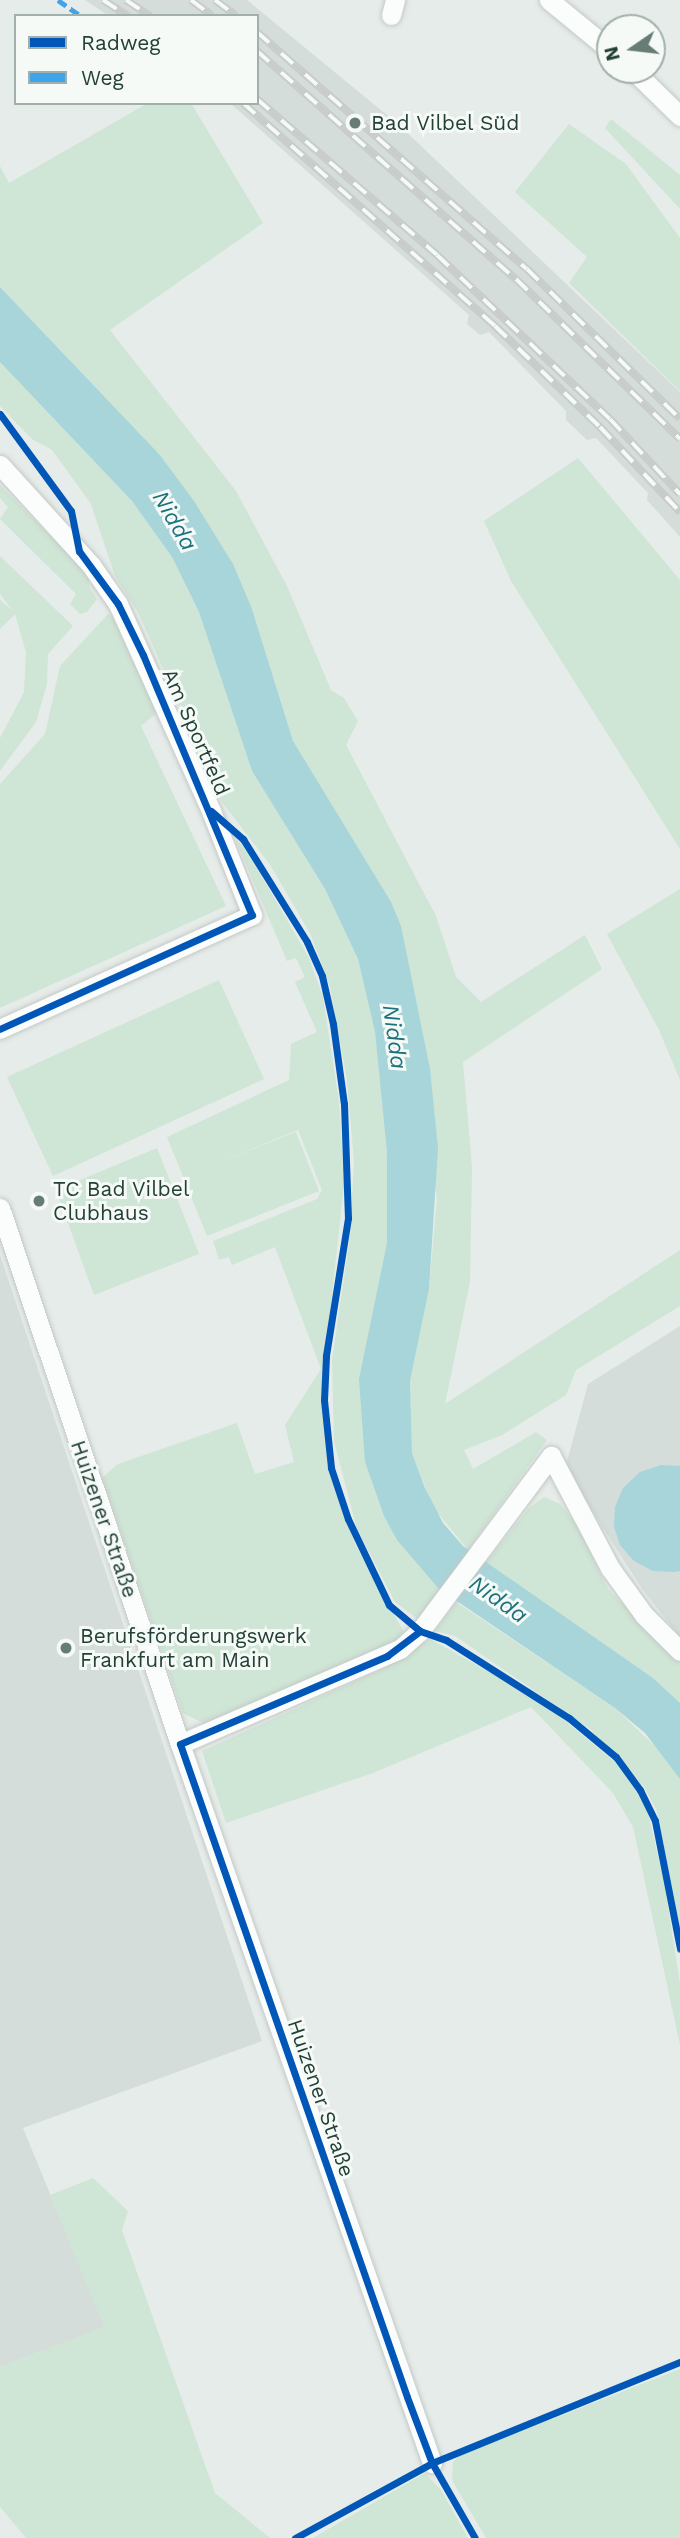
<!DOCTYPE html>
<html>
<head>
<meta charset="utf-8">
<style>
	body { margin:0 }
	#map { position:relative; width:680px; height:2538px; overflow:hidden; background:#e6ece9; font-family:"Work Sans",sans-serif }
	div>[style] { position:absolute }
	.built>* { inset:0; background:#d4ddd9 }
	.green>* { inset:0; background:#cfe5d5 }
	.water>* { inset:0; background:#a7d5da }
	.roads { filter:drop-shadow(0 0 2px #c3c9c6) drop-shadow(0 0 2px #c3c9c6) }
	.minor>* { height:19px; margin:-9.5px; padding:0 9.5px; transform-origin:9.5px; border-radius:9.5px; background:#fbfcfc }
	.rail>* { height:8px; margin-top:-4px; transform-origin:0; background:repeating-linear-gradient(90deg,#f5faf7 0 16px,#c8ccca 0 32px); box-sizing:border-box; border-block:2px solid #c8ccca }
	.quiet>* { height:5px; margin-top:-2.5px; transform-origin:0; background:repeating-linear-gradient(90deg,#3ea4ec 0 10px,transparent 0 15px) }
	.cycleway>* { height:7px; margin:-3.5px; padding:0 3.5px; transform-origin:3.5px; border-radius:3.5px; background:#0057b8 }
	.dots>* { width:19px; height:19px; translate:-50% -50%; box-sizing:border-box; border:4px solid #f5faf7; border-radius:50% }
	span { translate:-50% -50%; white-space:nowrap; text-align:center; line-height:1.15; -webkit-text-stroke:6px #f5faf7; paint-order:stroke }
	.poi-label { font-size:21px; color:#234037 }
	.left { translate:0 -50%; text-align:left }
	.street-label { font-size:21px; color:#234037 }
	.water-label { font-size:23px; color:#1c717d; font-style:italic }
	.legend { position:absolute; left:14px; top:14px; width:245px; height:91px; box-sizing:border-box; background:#f5faf7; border:2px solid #a1b0aa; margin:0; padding:9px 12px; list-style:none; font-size:21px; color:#234037 }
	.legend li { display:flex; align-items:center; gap:14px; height:35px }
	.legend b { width:35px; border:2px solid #a1b0aa }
	.north { position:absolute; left:596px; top:14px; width:70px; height:70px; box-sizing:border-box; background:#f5faf7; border:2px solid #a1b0aa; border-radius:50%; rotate:256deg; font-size:19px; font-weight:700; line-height:28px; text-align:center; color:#234037 }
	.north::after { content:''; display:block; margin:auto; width:24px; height:32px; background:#677c75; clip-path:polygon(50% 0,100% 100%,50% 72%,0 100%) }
</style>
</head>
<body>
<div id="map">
	<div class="built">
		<i style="clip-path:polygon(85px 0,247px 0,399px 125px,680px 392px,680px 537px,647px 500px,648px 493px,596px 438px,587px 440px,566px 420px,566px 411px,489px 332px,480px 335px,467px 324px,469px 315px,230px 103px,257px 103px,257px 16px,109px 16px)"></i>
		<i style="clip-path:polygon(0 1255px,262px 2041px,23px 2128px,105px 2327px,0 2367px)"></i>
		<i style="clip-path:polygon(680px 1326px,680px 1637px,643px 1590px,565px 1469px,588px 1384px)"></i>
	</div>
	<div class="green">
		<i style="clip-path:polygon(148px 103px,191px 103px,263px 223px,110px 330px,236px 491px,287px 586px,331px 690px,344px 698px,358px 721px,346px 745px,436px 916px,456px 977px,481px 1002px,585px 935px,602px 969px,463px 1062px,472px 1167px,470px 1282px,445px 1404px,680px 1250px,680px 1306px,576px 1370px,566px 1395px,502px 1435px,464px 1450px,473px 1469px,536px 1432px,547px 1440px,468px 1550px,433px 1507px,412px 1453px,410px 1381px,429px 1289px,437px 1198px,391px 902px,308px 773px,293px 741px,252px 609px,159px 454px,0 287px,0 166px,9px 183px)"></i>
		<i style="clip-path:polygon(611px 119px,680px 175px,680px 209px,605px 128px)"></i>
		<i style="clip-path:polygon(569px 124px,626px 164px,680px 238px,680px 391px,569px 283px,587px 257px,515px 192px)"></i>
		<i style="clip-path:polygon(0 362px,132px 501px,172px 557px,199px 612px,252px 771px,325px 889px,358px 959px,375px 1032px,387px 1153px,387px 1243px,376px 1308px,365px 1462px,384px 1516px,439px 1589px,418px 1619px,395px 1602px,357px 1529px,334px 1441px,332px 1360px,350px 1236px,354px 1161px,347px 1080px,330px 987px,310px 933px,269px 863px,222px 802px,139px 614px,115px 576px,91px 504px,52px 450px,32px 439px,0 406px)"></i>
		<i style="clip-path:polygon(578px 458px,680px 580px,680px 849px,511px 581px,484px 521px)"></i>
		<i style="clip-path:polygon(0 485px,89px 575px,89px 587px,97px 599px,87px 612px,80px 614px,70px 604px,76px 594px,0 519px,8px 507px,0 498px)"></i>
		<i style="clip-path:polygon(0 556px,73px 626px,48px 654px,47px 684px,36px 722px,0 771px,0 738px,24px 692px,26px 652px,15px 614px,0 629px,0 600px,13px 611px,0 594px)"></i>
		<i style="clip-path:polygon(108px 614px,116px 619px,159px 711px,141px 726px,226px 906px,0 1008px,0 784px,45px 734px,60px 666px)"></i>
		<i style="clip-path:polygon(235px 838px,244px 846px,309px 958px,323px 997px,339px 1102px,344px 1185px,324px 1367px,327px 1464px,355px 1544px,406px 1636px,205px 1724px,183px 1713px,102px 1478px,118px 1464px,237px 1423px,255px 1474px,294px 1462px,285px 1425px,321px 1369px,275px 1247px,232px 1265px,229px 1257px,219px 1260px,213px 1241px,317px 1199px,322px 1190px,298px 1130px,205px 1168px,296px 1132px,319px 1191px,207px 1236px,167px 1137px,289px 1080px,291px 1044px,317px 1032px,295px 982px,305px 977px,296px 958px,287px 961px)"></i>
		<i style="clip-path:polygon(680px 889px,680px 1080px,659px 1030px,607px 934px)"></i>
		<i style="clip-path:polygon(219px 980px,264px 1079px,53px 1176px,7px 1077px)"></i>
		<i style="clip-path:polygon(157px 1148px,199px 1254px,94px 1295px,56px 1190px)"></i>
		<i style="clip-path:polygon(544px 1497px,560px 1504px,577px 1525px,608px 1589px,680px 1662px,680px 1703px,653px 1678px,485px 1564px,529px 1508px)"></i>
		<i style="clip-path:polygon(456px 1602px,615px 1708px,668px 1759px,680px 1779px,680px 1927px,657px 1811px,644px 1787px,590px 1729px,455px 1636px,435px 1631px)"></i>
		<i style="clip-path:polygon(430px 1639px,541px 1701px,615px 1762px,633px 1785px,647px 1809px,664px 1882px,680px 1983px,680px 2045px,633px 1827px,613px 1793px,531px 1707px,373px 1773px,226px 1823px,202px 1751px,387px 1667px)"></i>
		<i style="clip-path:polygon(93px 2178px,128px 2211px,122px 2230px,215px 2493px,270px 2538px,26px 2538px,0 2507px,0 2367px,104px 2327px,50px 2195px)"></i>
		<i style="clip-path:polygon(680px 2369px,680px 2538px,486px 2538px,452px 2480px,453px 2462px,461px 2455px)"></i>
		<i style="clip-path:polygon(425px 2473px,441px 2490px,468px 2538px,313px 2538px)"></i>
	</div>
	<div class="water">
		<i style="clip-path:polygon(0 287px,159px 454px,194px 501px,233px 564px,252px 609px,293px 741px,391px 902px,401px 926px,430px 1069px,438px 1148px,429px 1289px,410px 1381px,412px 1453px,425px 1488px,443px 1523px,463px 1546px,653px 1678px,680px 1703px,680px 1779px,645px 1733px,615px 1708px,439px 1589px,397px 1540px,384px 1516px,365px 1462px,359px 1379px,387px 1243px,387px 1153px,375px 1032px,358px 959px,325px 889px,252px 771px,199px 612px,172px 557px,132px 501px,0 362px)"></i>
		<i style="clip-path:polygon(661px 1465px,680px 1466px,680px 1571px,674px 1572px,653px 1571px,634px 1561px,620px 1545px,614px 1527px,615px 1507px,623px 1488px,640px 1472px)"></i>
	</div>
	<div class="roads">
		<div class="minor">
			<i style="left:549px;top:0;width:79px;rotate:39.3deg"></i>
			<i style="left:391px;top:15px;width:16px;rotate:-75deg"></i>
			<i style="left:633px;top:70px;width:66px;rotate:44.4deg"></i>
			<i style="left:0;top:465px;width:135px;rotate:47.7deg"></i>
			<i style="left:91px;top:565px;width:47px;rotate:55.3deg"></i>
			<i style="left:118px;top:604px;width:227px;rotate:65.8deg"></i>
			<i style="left:211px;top:811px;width:112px;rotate:68.5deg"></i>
			<i style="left:252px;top:915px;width:277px;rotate:155.7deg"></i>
			<i style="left:0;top:1208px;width:565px;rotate:71.44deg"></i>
			<i style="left:180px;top:1744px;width:762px;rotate:70.69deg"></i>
			<i style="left:180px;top:1744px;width:240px;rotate:-23.4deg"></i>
			<i style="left:400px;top:1649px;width:27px;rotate:-42deg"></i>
			<i style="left:420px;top:1631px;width:219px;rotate:-53.2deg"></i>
			<i style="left:551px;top:1456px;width:127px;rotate:62.2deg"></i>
			<i style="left:610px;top:1568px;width:58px;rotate:54.1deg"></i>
			<i style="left:644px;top:1615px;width:51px;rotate:45deg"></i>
		</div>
	</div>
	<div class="rail">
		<i style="left:103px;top:0;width:30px;rotate:33deg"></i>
		<i style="left:126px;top:0;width:29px;rotate:34deg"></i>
		<i style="left:191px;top:0;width:26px;rotate:37deg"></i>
		<i style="left:215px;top:0;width:26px;rotate:37deg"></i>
		<i style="left:257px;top:32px;width:359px;rotate:41.3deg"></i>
		<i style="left:527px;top:269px;width:214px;rotate:44.4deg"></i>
		<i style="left:257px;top:51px;width:345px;rotate:41.4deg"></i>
		<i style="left:516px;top:279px;width:229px;rotate:44.3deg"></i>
		<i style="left:257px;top:99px;width:238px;rotate:40.9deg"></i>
		<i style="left:437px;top:255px;width:238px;rotate:43.5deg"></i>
		<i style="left:610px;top:419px;width:103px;rotate:47deg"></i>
		<i style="left:243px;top:103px;width:337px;rotate:41.5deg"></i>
		<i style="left:495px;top:326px;width:146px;rotate:43.9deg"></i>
		<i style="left:600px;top:427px;width:117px;rotate:46.7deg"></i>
	</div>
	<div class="quiet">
		<i style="left:58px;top:0;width:28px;rotate:35deg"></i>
	</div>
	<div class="cycleway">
		<i style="left:0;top:414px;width:120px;rotate:53.8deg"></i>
		<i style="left:71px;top:511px;width:41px;rotate:78.7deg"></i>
		<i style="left:79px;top:551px;width:66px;rotate:53.7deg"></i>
		<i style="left:118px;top:604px;width:57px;rotate:63.9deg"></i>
		<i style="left:143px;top:655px;width:282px;rotate:67.3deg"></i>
		<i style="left:252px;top:915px;width:277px;rotate:155.7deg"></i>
		<i style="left:211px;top:811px;width:43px;rotate:41.2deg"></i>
		<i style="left:243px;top:839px;width:121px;rotate:58.1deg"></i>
		<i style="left:307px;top:942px;width:37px;rotate:66deg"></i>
		<i style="left:322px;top:976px;width:49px;rotate:77.1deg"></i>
		<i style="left:333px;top:1024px;width:81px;rotate:82.2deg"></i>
		<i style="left:344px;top:1104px;width:114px;rotate:88deg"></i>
		<i style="left:348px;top:1218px;width:140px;rotate:99.1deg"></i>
		<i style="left:326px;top:1356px;width:44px;rotate:92.6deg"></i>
		<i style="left:324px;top:1400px;width:68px;rotate:84.1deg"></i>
		<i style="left:331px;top:1468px;width:54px;rotate:71.6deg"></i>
		<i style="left:348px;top:1519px;width:95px;rotate:64.5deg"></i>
		<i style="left:389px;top:1605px;width:40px;rotate:40deg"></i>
		<i style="left:420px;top:1631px;width:28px;rotate:19deg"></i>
		<i style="left:446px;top:1640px;width:146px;rotate:32.4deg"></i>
		<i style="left:569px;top:1718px;width:61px;rotate:39.7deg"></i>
		<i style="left:616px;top:1757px;width:41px;rotate:54deg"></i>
		<i style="left:640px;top:1790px;width:34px;rotate:64deg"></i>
		<i style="left:655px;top:1821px;width:130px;rotate:78.9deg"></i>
		<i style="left:420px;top:1631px;width:41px;rotate:142.9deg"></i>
		<i style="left:387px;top:1656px;width:225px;rotate:157deg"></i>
		<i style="left:180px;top:1744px;width:691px;rotate:70.83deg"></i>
		<i style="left:407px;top:2397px;width:71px;rotate:69.3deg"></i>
		<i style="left:432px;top:2463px;width:86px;rotate:60.2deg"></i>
		<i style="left:295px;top:2538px;width:156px;rotate:-28.7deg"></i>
		<i style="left:432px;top:2463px;width:268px;rotate:-22.2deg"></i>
	</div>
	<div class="dots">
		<i style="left:355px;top:123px;background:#677c75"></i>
		<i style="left:39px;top:1201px;background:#677c75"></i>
		<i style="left:66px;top:1648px;background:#677c75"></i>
	</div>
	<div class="poi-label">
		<span class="left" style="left:371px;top:123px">Bad Vilbel Süd</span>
		<span class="left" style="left:53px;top:1201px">TC Bad Vilbel<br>Clubhaus</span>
		<span class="left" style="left:80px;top:1648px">Berufsförderungswerk<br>Frankfurt am Main</span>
	</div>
	<div class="street-label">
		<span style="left:196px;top:732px;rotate:66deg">Am Sportfeld</span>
		<span style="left:104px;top:1519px;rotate:71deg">Huizener Straße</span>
		<span style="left:321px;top:2098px;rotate:71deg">Huizener Straße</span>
	</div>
	<div class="water-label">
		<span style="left:174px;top:521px;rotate:60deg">Nidda</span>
		<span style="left:394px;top:1037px;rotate:82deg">Nidda</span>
		<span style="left:498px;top:1600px;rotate:35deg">Nidda</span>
	</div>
	<ul class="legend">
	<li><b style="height:9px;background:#0057b8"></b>Radweg</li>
	<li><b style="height:9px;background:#3ea4ec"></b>Weg</li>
	</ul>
	<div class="north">N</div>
</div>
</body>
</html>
